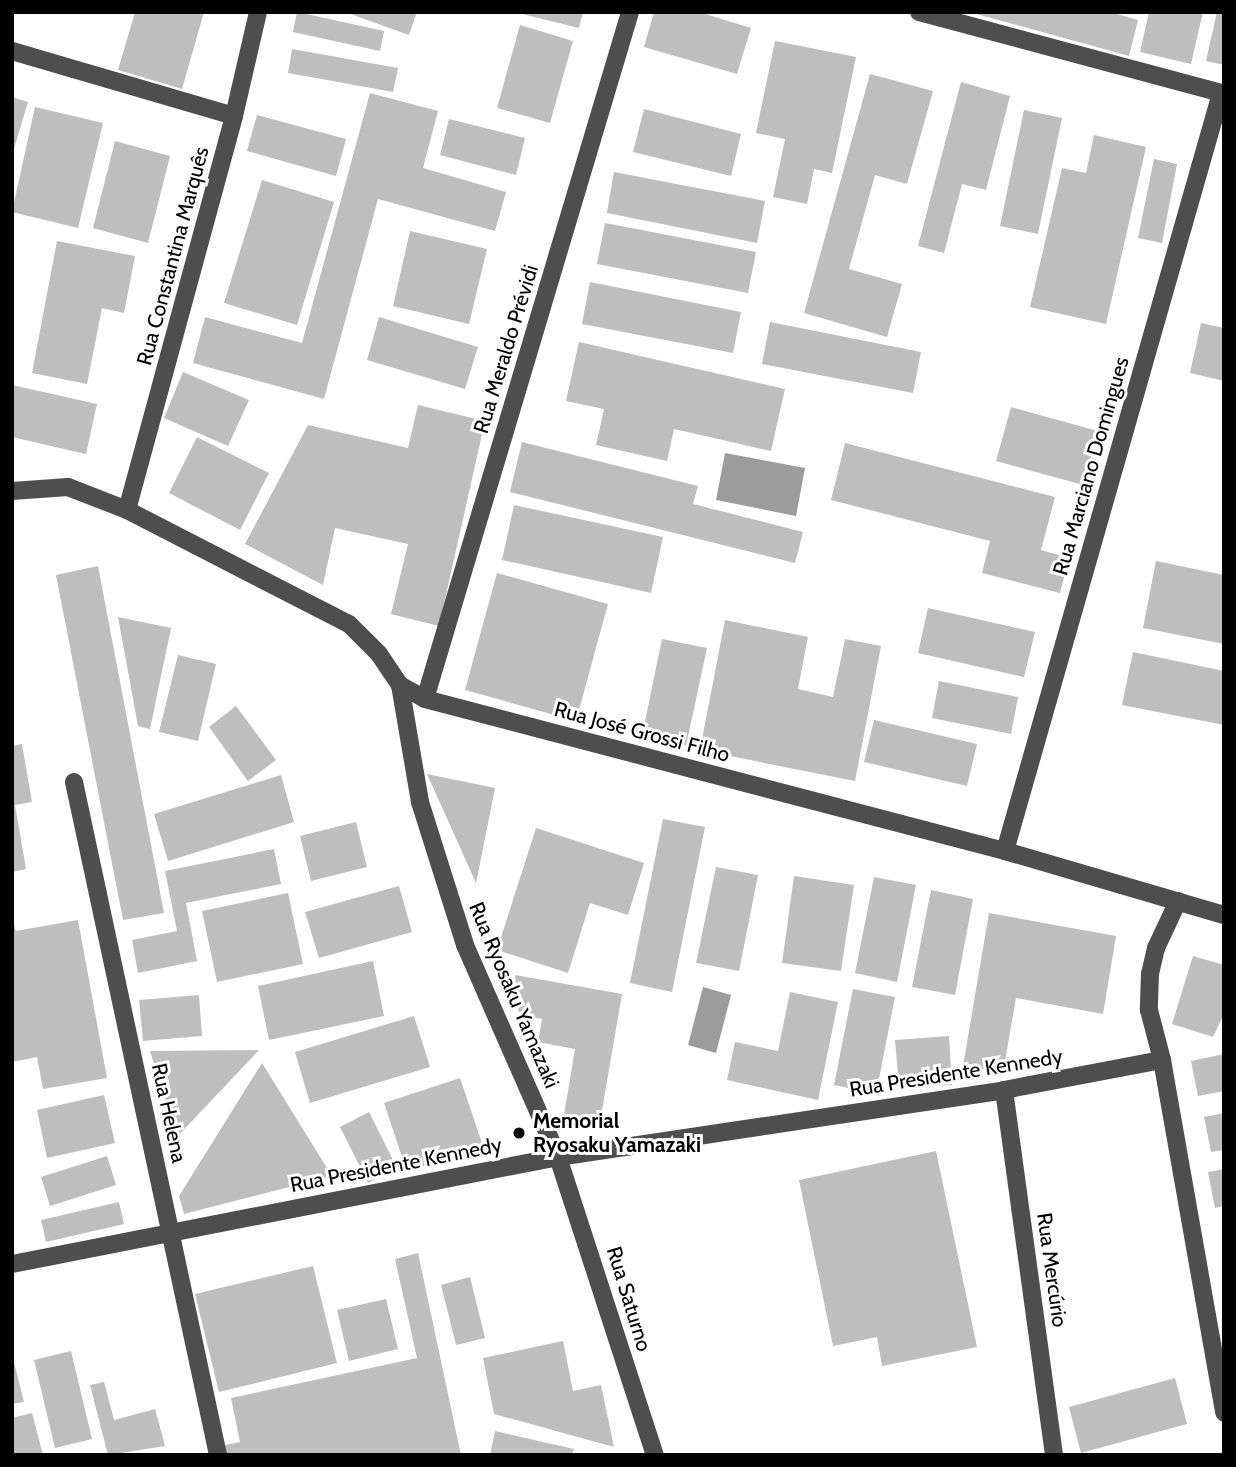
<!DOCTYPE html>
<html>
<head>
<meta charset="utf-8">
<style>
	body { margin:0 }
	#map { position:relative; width:1236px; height:1467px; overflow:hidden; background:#fff; font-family:Cabin,sans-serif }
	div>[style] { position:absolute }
	.water>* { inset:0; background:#9c9c9c }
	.building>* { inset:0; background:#bebebe }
	.minor>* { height:18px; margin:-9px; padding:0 9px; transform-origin:9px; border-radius:9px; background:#4e4e4e }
	.dots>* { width:19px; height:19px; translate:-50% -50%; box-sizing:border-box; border:4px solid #fff; border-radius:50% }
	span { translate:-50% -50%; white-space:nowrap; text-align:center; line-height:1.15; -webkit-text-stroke:6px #fff; paint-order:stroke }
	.street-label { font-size:21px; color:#000 }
	.poi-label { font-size:21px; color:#000; font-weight:700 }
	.left { translate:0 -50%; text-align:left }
	.frame { position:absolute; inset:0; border:14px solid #000; pointer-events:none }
</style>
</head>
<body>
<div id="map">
	<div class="water">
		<i style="clip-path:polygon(725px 453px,805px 468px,796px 516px,716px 500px)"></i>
		<i style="clip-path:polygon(703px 987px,731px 995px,716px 1053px,688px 1045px)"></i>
	</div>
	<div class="building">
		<i style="clip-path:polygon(135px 12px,204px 12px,182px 89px,118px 70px)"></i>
		<i style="clip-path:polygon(297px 12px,384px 31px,380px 51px,293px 32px)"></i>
		<i style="clip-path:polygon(345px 12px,417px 12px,409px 35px)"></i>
		<i style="clip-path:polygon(514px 12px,583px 12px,579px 28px)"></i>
		<i style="clip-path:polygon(654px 12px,699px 12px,751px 28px,737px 74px,644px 47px)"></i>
		<i style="clip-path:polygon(1110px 12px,1138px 20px,1129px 56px,973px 13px)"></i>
		<i style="clip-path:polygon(1149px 12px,1203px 12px,1191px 64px,1140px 52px)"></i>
		<i style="clip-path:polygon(1217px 12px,1224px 12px,1224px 65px,1206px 61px)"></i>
		<i style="clip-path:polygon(520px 25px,573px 41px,550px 123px,497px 108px)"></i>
		<i style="clip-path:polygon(775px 41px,856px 57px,832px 173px,814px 169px,807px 204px,773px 197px,785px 139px,756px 133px)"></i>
		<i style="clip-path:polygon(292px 49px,398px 68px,393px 92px,288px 73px)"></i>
		<i style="clip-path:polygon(870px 74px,933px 91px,907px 184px,875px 175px,849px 269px,902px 284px,887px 337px,804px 313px)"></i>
		<i style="clip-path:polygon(961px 82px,1010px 96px,986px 190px,962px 184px,944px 253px,918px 246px)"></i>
		<i style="clip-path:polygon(370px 93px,438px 111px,423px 168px,506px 192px,495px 231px,378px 199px,324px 399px,193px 363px,205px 317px,302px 343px)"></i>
		<i style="clip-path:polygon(12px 97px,28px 102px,13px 152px,12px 152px)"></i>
		<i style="clip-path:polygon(35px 107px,103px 123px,78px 228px,12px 212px)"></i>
		<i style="clip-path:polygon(644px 109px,741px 134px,731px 176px,633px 152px)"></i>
		<i style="clip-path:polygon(1024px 110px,1062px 118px,1038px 234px,1000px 226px)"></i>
		<i style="clip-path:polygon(257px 115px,346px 139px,336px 176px,247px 151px)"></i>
		<i style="clip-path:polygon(449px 119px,525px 138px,516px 175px,440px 155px)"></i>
		<i style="clip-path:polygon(1094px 135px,1146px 147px,1106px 324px,1030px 307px,1062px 168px,1086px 173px)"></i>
		<i style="clip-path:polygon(115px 141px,170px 156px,148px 243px,93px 228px)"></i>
		<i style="clip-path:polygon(1154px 159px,1177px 164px,1162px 243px,1138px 238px)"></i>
		<i style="clip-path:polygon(614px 172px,765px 201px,757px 243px,607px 213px)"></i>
		<i style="clip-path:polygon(262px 180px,334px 202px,297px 325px,224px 303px)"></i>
		<i style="clip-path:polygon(605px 223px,756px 252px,748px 293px,597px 264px)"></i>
		<i style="clip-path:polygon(410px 231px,487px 249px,469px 324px,393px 306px)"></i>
		<i style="clip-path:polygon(57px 241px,135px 256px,124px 313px,102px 308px,87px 384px,32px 373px)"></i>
		<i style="clip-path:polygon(590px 282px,741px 312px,733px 353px,582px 324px)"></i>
		<i style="clip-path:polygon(379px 317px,478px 347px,465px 389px,367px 360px)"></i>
		<i style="clip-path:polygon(770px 322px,921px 352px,913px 393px,762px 364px)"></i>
		<i style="clip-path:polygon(1201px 323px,1224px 328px,1224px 381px,1190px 373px)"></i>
		<i style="clip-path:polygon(579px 342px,785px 389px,771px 451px,674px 429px,667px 461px,596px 445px,604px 409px,566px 401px)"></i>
		<i style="clip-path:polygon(183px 372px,249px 400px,228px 446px,164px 418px)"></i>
		<i style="clip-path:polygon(12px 385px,97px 404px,86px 454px,12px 437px)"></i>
		<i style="clip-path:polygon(418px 405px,485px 421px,439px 626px,391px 614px,408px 544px,335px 528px,323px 585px,245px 544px,308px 425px,408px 448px)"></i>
		<i style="clip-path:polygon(1011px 407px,1098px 431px,1083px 485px,996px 461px)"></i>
		<i style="clip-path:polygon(197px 437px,269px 473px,240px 530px,169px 493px)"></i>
		<i style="clip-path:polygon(522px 442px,698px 486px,693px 504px,803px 532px,795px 563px,510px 492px)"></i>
		<i style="clip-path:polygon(845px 443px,1055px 497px,1041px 550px,1069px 558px,1060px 593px,982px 573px,990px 541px,831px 500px)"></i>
		<i style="clip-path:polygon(514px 505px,663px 537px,651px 593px,502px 560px)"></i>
		<i style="clip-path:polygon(1156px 561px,1224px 575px,1224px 644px,1143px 628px)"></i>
		<i style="clip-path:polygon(98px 566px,164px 913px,123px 920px,56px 575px)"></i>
		<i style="clip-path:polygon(497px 573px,608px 604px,576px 721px,465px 690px)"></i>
		<i style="clip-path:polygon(928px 608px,1035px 632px,1024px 677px,918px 653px)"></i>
		<i style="clip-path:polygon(118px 617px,171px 628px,150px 729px,138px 726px)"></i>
		<i style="clip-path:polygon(725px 620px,808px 637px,798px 689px,833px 697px,845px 639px,881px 646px,855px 781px,700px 750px)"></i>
		<i style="clip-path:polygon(662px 639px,707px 648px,686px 746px,642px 736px)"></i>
		<i style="clip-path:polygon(1133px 652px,1224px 671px,1224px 725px,1122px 705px)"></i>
		<i style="clip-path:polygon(178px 655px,216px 664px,198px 741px,159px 732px)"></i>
		<i style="clip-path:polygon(939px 681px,1018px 697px,1011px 734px,932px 718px)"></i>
		<i style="clip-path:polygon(236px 706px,276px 760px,248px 781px,209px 727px)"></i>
		<i style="clip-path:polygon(874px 720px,977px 744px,967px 786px,864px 762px)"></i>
		<i style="clip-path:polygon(22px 744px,32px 802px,15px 805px,26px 869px,12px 872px,12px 746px)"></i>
		<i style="clip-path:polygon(427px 774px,495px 788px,476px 883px)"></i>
		<i style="clip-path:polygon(281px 775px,294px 822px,168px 861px,154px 814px)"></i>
		<i style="clip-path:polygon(663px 819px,705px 827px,672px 992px,630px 983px)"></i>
		<i style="clip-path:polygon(356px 822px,367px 867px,311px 881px,300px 836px)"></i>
		<i style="clip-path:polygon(536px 828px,644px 863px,628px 915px,590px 903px,568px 973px,497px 950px)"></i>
		<i style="clip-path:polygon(274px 849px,281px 884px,186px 903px,197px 961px,138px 973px,132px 940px,177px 931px,165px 871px)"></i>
		<i style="clip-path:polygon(716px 867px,758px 875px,739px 971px,696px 963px)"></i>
		<i style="clip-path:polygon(794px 876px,854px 885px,841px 971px,782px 963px)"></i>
		<i style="clip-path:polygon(874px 877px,916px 885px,897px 982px,855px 973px)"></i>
		<i style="clip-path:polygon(399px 886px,412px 932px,319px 958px,305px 912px)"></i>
		<i style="clip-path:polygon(931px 890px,973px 899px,955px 995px,912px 987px)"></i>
		<i style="clip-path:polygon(288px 893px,303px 964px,217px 982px,202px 911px)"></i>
		<i style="clip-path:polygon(989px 913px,1116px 936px,1103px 1014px,1016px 998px,1003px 1073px,963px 1066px)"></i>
		<i style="clip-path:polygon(12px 920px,16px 931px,78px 920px,107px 1078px,43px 1089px,37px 1057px,12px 1062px)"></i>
		<i style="clip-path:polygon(1193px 956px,1224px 965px,1224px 1014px,1213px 1037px,1172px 1024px)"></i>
		<i style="clip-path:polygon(373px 961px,384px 1016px,269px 1040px,258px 986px)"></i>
		<i style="clip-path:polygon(515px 975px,622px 994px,600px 1122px,564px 1115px,575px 1049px,538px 1042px,542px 1019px,519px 1015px)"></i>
		<i style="clip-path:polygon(853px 989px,895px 997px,876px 1094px,834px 1085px)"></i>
		<i style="clip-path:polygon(790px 992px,838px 1002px,818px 1100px,727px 1080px,735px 1042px,778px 1051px)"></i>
		<i style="clip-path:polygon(199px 995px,202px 1036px,143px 1041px,139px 1000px)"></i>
		<i style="clip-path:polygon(414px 1016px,430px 1067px,310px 1103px,295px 1052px)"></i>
		<i style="clip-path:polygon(949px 1036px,952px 1085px,899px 1088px,895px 1040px)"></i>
		<i style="clip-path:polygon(259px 1050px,177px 1137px,150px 1051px)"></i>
		<i style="clip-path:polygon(1224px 1054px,1224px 1091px,1198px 1096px,1191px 1061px)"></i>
		<i style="clip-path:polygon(262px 1063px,332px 1176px,184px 1214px,179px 1196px)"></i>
		<i style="clip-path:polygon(460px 1078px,483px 1146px,407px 1172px,384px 1103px)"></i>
		<i style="clip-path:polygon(104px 1095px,115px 1143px,47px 1158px,37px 1110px)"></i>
		<i style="clip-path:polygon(369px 1112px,397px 1168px,368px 1183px,340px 1127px)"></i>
		<i style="clip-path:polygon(1224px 1113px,1224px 1150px,1211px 1152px,1204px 1117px)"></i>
		<i style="clip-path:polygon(936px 1151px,977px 1347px,882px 1366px,877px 1337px,833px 1346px,799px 1180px)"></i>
		<i style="clip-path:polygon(107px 1156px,116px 1185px,50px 1206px,41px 1177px)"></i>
		<i style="clip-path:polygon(1224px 1169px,1224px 1206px,1215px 1208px,1208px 1172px)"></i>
		<i style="clip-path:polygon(119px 1202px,124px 1224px,46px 1242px,41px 1220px)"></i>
		<i style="clip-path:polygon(418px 1253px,461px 1455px,223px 1455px,221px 1446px,240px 1442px,231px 1398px,417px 1358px,395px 1259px)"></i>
		<i style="clip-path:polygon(313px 1266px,337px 1363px,219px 1392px,195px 1294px)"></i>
		<i style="clip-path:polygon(470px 1277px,485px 1338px,456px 1345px,441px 1285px)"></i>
		<i style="clip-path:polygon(386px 1299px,398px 1349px,349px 1361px,337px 1310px)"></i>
		<i style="clip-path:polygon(563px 1341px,573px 1391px,601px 1385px,614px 1447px,494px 1414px,483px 1358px)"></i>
		<i style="clip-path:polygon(71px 1351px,92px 1439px,55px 1448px,34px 1360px)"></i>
		<i style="clip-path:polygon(12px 1354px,24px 1402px,12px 1404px)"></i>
		<i style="clip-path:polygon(1175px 1378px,1187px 1424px,1081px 1453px,1069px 1407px)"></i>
		<i style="clip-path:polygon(104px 1382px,114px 1420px,155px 1409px,165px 1446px,108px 1455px,90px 1385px)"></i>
		<i style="clip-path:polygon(32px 1413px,43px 1455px,12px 1455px,12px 1418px)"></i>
		<i style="clip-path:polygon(495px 1431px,574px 1449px,572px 1455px,490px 1455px)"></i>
	</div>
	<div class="minor">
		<i style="left:919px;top:12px;width:316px;rotate:15deg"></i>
		<i style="left:12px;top:51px;width:231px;rotate:16.3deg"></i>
		<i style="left:12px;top:491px;width:56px;rotate:-4.1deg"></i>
		<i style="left:68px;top:487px;width:63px;rotate:21.3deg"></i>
		<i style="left:127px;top:510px;width:250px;rotate:27.2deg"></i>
		<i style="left:349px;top:624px;width:42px;rotate:45deg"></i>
		<i style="left:379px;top:654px;width:37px;rotate:56deg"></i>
		<i style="left:400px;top:685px;width:29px;rotate:29deg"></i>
		<i style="left:425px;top:699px;width:600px;rotate:14.69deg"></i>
		<i style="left:1005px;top:851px;width:228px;rotate:16.3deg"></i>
		<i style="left:127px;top:510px;width:408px;rotate:-74.8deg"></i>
		<i style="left:234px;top:116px;width:107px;rotate:-77deg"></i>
		<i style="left:400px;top:685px;width:119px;rotate:80.3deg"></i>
		<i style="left:420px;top:802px;width:150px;rotate:72.5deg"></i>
		<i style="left:465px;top:945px;width:232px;rotate:66.3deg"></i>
		<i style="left:558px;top:1157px;width:313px;rotate:72deg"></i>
		<i style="left:425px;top:699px;width:717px;rotate:-73.38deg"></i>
		<i style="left:74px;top:782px;width:688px;rotate:77.92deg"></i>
		<i style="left:1005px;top:851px;width:788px;rotate:-74.09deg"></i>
		<i style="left:1178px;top:901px;width:52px;rotate:115.1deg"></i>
		<i style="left:1156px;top:948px;width:27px;rotate:103deg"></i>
		<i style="left:1150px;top:974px;width:36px;rotate:92deg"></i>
		<i style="left:1149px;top:1010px;width:52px;rotate:75.4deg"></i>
		<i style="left:1162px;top:1060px;width:358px;rotate:80deg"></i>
		<i style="left:1004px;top:1090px;width:368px;rotate:82.2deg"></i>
		<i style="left:12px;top:1264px;width:556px;rotate:-11.09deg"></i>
		<i style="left:558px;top:1157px;width:451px;rotate:-8.5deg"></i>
		<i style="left:1004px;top:1090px;width:161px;rotate:-10.8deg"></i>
	</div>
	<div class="dots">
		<i style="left:519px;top:1133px;background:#000"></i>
	</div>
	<div class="street-label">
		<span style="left:173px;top:256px;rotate:-75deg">Rua Constantina Marquês</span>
		<span style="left:506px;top:349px;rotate:-73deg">Rua Meraldo Prévidi</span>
		<span style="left:1091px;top:466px;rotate:-74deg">Rua Marciano Domingues</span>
		<span style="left:642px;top:732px;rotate:15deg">Rua José Grossi Filho</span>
		<span style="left:514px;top:995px;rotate:67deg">Rua Ryosaku Yamazaki</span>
		<span style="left:956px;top:1073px;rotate:-9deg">Rua Presidente Kennedy</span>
		<span style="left:169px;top:1113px;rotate:78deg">Rua Helena</span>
		<span style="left:396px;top:1165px;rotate:-11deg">Rua Presidente Kennedy</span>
		<span style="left:1052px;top:1270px;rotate:82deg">Rua Mercúrio</span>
		<span style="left:629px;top:1299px;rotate:73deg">Rua Saturno</span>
	</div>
	<div class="poi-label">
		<span class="left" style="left:533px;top:1133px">Memorial<br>Ryosaku Yamazaki</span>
	</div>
	<div class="frame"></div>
</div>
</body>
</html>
